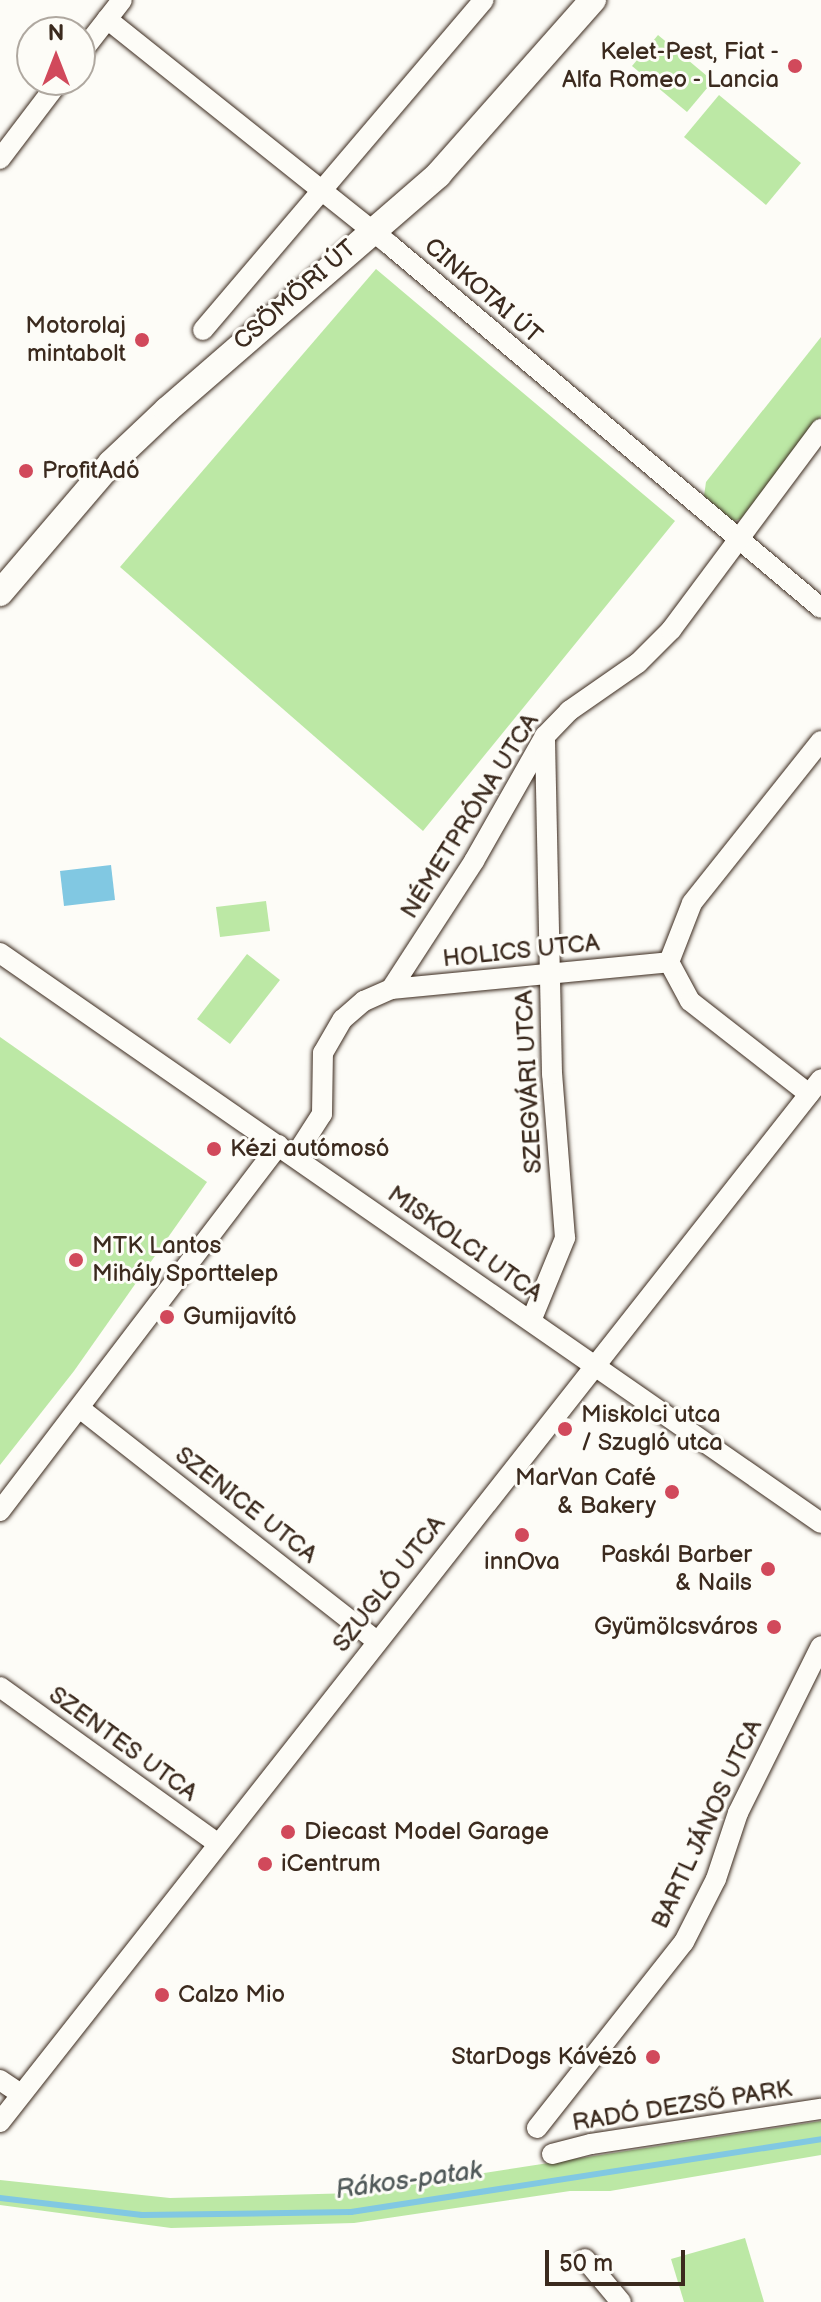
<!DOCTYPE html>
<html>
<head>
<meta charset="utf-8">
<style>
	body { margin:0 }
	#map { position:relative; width:821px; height:2302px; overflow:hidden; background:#fdfcf7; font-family:"Balsamiq Sans",sans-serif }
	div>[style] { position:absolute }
	.green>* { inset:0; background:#bce8a5 }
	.water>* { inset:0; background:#81c8e2 }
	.stream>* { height:6px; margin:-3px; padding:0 3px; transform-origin:3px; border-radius:3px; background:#81c8e2 }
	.roads { filter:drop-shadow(0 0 2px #3b2a1e) drop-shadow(0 0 2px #3b2a1e) }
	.minor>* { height:20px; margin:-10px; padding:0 10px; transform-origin:10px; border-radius:10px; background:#fdfcf7 }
	.major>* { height:26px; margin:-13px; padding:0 13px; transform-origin:13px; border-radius:13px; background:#fdfcf7 }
	.dots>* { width:22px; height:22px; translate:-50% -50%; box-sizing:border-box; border:4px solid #fdfcf7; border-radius:50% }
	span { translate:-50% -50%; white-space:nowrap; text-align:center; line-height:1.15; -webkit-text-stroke:6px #fdfcf7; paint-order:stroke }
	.poi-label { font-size:24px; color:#3b2a1e }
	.right { translate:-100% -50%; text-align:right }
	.left { translate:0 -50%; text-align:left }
	.street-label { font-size:24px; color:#3b2a1e }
	.water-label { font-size:26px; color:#505959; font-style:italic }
	.north { position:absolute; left:16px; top:16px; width:80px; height:80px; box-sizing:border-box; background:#fdfcf7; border:2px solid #afa8a0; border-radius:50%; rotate:0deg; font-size:22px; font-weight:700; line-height:32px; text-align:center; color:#3b2a1e }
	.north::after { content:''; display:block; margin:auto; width:28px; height:36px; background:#d1495b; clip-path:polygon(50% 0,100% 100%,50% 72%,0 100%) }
	.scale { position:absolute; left:545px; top:2250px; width:140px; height:36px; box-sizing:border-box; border:4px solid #3b2a1e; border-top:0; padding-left:10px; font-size:24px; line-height:28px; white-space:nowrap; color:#3b2a1e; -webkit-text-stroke:6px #fdfcf7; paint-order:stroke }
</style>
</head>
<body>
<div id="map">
	<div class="green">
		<i style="clip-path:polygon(658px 35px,713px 81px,687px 112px,632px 66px)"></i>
		<i style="clip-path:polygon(719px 95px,801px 163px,766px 205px,684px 137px)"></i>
		<i style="clip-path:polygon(376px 269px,675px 521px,423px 831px,120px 567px)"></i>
		<i style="clip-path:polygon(821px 337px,821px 416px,741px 519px,733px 521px,704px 496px,706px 482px)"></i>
		<i style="clip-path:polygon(266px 901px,270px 931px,220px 937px,216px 907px)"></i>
		<i style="clip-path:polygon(247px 954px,280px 980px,230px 1044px,197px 1019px)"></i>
		<i style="clip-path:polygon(0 1037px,207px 1182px,74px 1371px,0 1465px)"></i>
		<i style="clip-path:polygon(821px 2121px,821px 2155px,610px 2191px,570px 2191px,354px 2223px,171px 2228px,0 2205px,0 2180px,170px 2198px,355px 2193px)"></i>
		<i style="clip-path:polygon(745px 2238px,764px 2302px,684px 2302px,671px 2259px)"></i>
	</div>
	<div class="water">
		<i style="clip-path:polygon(111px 865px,115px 900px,64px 906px,60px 871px)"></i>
	</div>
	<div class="stream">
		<i style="left:0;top:2198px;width:143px;rotate:6.8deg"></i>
		<i style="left:142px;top:2215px;width:209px;rotate:-0.8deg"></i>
		<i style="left:351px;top:2212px;width:476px;rotate:-8.8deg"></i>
	</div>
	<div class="roads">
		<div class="minor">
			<i style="left:107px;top:19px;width:362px;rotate:38.6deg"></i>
			<i style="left:390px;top:245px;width:563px;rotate:40.11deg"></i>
			<i style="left:80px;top:54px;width:68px;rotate:-52.1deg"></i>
			<i style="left:0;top:159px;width:99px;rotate:-52.8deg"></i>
			<i style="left:203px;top:330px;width:433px;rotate:-49.6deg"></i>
			<i style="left:0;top:953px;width:999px;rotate:34.77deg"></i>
			<i style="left:669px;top:962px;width:63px;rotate:-68.7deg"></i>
			<i style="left:692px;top:903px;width:207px;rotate:-51.5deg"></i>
			<i style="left:669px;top:962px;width:44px;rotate:61.7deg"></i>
			<i style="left:690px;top:1001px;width:151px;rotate:38deg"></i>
			<i style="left:391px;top:989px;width:153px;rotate:-57deg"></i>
			<i style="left:474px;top:861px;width:144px;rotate:-60.4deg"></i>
			<i style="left:545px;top:736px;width:35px;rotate:-46deg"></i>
			<i style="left:569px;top:711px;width:84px;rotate:-34.8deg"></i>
			<i style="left:638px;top:663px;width:47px;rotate:-45deg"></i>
			<i style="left:671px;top:630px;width:251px;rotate:-53.3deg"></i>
			<i style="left:295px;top:1156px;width:50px;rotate:-57.3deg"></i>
			<i style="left:322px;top:1114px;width:61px;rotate:-89.1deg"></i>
			<i style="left:323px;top:1053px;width:39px;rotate:-60deg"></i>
			<i style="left:343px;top:1019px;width:28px;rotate:-41deg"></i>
			<i style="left:364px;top:1001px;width:30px;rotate:-24deg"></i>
			<i style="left:391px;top:989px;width:279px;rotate:-5.5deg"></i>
			<i style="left:531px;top:1321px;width:90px;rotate:-67.7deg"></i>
			<i style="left:565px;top:1238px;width:165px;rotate:-94.5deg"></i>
			<i style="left:552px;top:1074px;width:338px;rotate:-91.2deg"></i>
			<i style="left:82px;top:1410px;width:375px;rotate:38.1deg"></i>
			<i style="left:0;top:1511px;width:460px;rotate:-52.7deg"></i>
			<i style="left:0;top:1687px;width:266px;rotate:35.7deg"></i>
			<i style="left:0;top:2080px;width:25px;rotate:34deg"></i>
			<i style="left:0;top:2122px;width:1327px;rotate:-51.79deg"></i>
			<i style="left:537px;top:2128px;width:237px;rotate:-51.7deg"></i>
			<i style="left:684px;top:1942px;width:71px;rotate:-63.1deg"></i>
			<i style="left:716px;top:1879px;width:70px;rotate:-71.6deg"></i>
			<i style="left:738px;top:1813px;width:186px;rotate:-63.6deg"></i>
			<i style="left:552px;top:2154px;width:40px;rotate:-14.4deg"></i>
			<i style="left:591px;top:2144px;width:233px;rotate:-8.7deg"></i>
			<i style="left:585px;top:2259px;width:56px;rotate:50.1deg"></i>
		</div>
		<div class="major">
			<i style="left:0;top:593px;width:171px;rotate:-49.5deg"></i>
			<i style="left:111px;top:463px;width:77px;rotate:-43.4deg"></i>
			<i style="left:167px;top:410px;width:359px;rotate:-40.9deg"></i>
			<i style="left:438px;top:175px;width:234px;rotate:-48.5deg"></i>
		</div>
	</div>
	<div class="dots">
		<i style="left:795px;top:66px;background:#d1495b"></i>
		<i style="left:142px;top:340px;background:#d1495b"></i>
		<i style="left:26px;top:471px;background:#d1495b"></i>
		<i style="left:214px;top:1149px;background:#d1495b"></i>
		<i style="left:76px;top:1260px;background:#d1495b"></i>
		<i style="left:167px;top:1317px;background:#d1495b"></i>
		<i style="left:565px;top:1429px;background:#d1495b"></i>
		<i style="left:672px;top:1492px;background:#d1495b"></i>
		<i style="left:522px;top:1535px;background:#d1495b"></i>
		<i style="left:768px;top:1569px;background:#d1495b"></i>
		<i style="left:774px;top:1627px;background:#d1495b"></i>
		<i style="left:288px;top:1832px;background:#d1495b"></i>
		<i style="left:265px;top:1864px;background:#d1495b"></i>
		<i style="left:162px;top:1995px;background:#d1495b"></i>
		<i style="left:653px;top:2057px;background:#d1495b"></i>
	</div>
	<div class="poi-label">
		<span class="right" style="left:779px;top:66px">Kelet-Pest, Fiat -<br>Alfa Romeo - Lancia</span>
		<span class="right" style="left:126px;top:340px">Motorolaj<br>mintabolt</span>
		<span class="left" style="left:42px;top:471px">ProfitAdó</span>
		<span class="left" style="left:230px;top:1149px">Kézi autómosó</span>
		<span class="left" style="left:92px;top:1260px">MTK Lantos<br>Mihály Sporttelep</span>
		<span class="left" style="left:183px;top:1317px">Gumijavító</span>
		<span class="left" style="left:581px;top:1429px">Miskolci utca<br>/ Szugló utca</span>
		<span class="right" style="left:656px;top:1492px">MarVan Café<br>&amp; Bakery</span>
		<span class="right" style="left:752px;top:1569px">Paskál Barber<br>&amp; Nails</span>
		<span style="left:522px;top:1562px">innOva</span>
		<span class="right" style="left:758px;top:1627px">Gyümölcsváros</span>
		<span class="left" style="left:304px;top:1832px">Diecast Model Garage</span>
		<span class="left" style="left:281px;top:1864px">iCentrum</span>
		<span class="left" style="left:178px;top:1995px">Calzo Mio</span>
		<span class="right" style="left:637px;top:2057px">StarDogs Kávézó</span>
	</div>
	<div class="street-label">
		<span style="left:483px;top:291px;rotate:41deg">CINKOTAI ÚT</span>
		<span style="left:295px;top:295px;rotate:-41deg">CSÖMÖRI ÚT</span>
		<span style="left:470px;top:816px;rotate:-58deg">NÉMETPRÓNA UTCA</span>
		<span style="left:521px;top:951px;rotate:-6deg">HOLICS UTCA</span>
		<span style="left:529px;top:1082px;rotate:-93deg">SZEGVÁRI UTCA</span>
		<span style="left:465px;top:1244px;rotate:35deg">MISKOLCI UTCA</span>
		<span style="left:246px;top:1505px;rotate:38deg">SZENICE UTCA</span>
		<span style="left:389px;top:1584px;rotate:-52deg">SZUGLÓ UTCA</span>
		<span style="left:123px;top:1744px;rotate:36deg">SZENTES UTCA</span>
		<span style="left:707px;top:1824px;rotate:-65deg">BARTL JÁNOS UTCA</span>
		<span style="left:682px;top:2106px;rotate:-9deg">RADÓ DEZSŐ PARK</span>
	</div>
	<div class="water-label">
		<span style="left:409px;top:2181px;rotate:-8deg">Rákos-patak</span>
	</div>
	<div class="north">N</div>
	<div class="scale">50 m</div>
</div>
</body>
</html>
